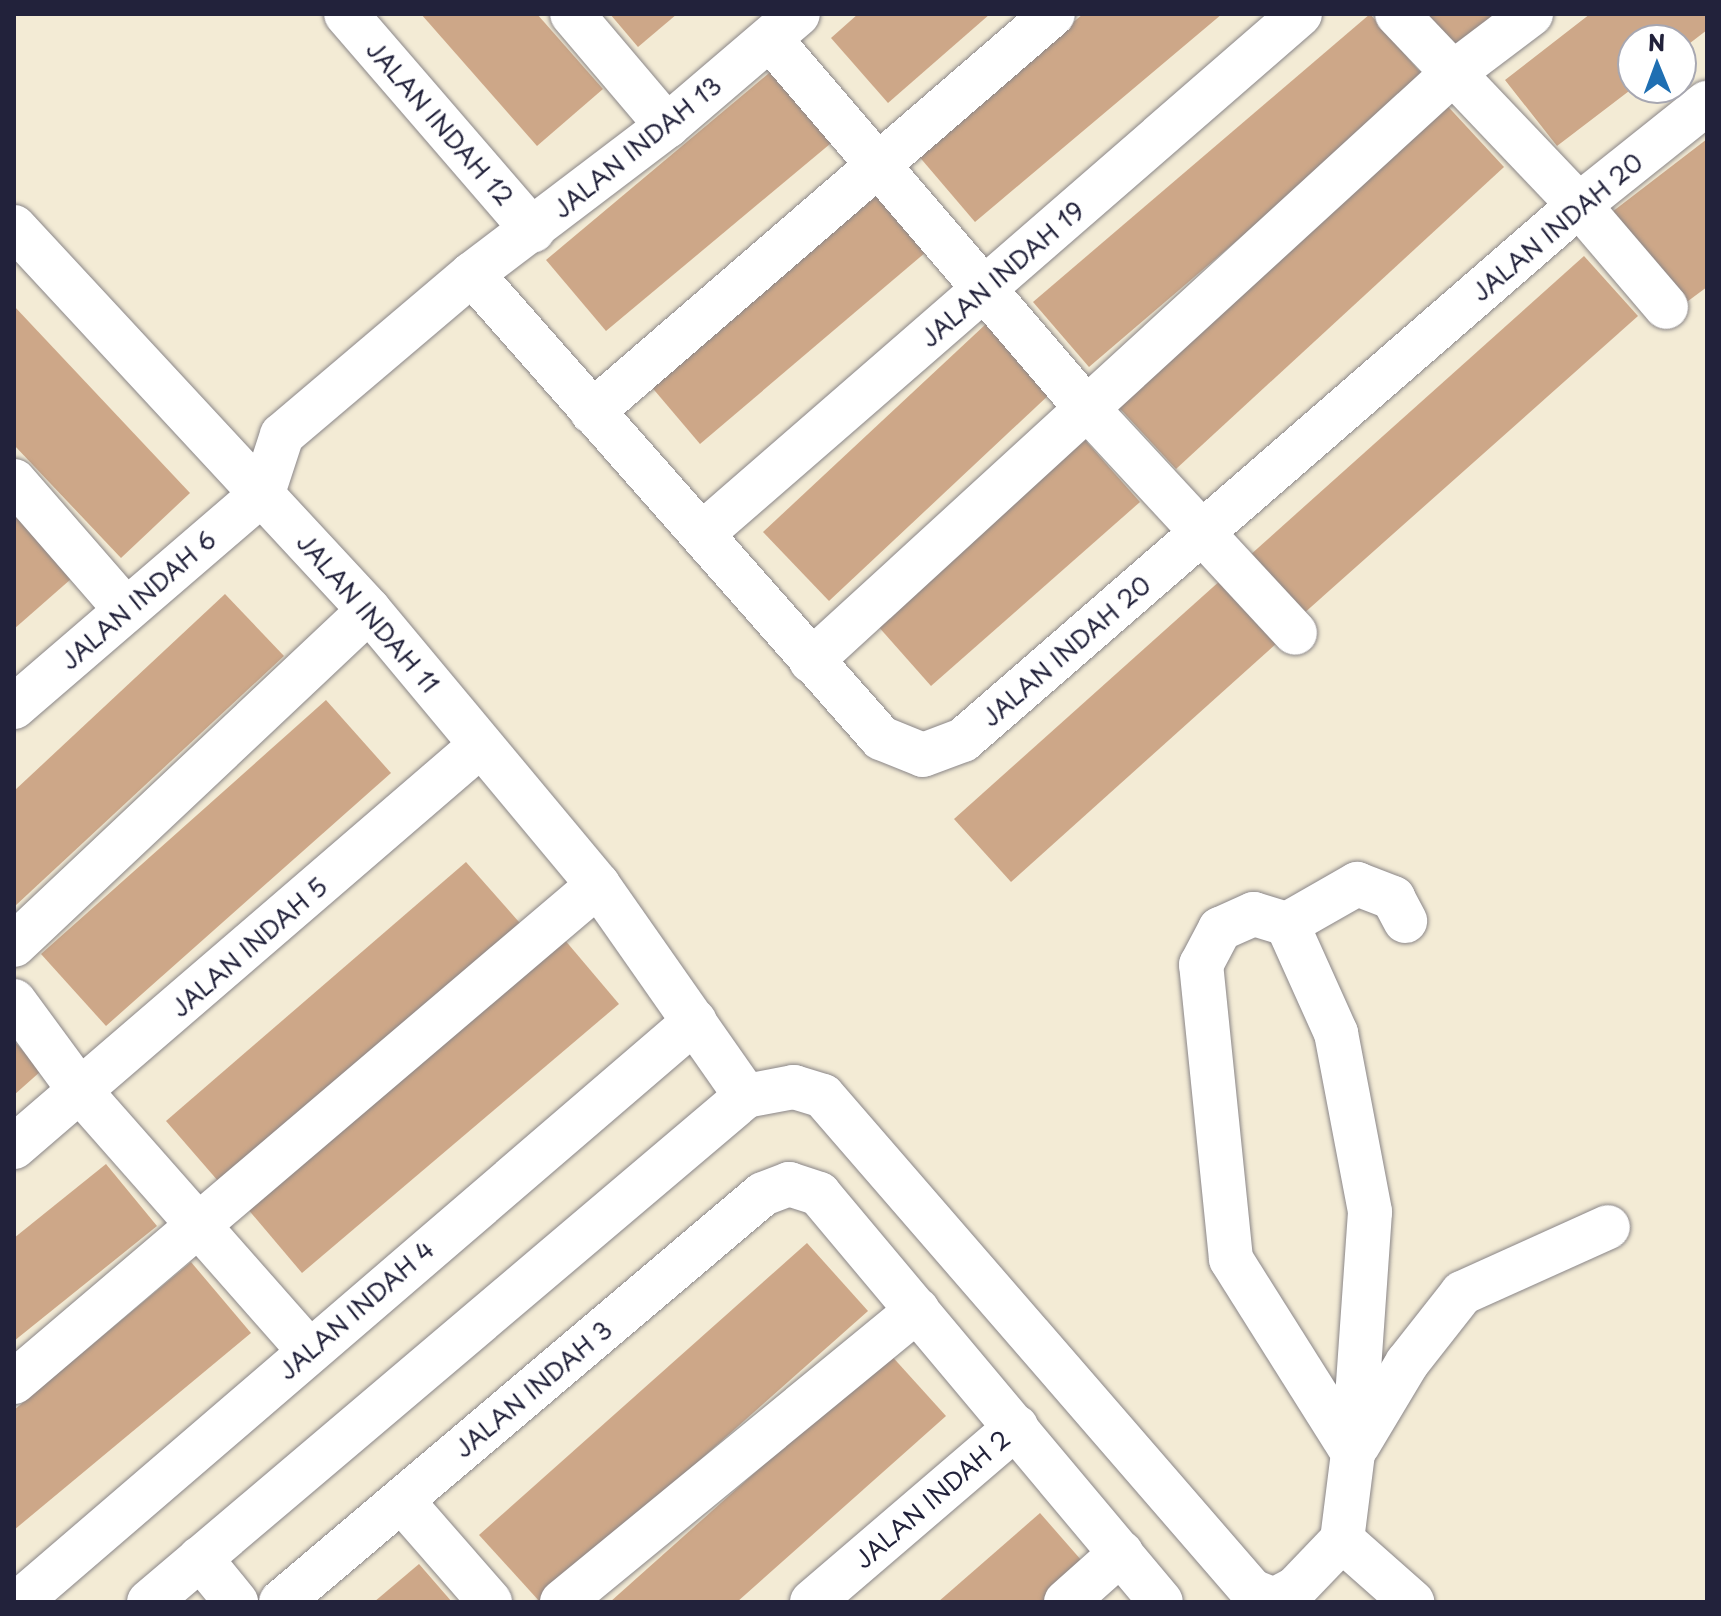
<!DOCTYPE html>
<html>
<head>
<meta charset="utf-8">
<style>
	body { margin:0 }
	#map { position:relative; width:1721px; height:1616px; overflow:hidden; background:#f3ebd5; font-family:"Playpen Sans",sans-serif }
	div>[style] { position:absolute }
	.building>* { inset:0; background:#cda788 }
	.roads { filter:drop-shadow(0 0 2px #8a8688) drop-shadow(0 0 2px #8a8688) }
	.minor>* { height:44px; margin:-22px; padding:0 22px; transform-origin:22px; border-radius:22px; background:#fff }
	span { translate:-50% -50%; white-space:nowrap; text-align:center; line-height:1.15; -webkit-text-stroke:7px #fff; paint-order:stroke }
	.street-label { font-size:24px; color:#22223b }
	.frame { position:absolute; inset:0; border:16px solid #22223b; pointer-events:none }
	.north { position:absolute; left:1617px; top:24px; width:80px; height:80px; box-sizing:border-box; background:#fff; border:2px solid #a7a7b1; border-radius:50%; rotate:359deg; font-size:22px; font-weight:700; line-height:32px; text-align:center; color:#22223b }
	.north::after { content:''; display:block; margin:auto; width:28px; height:36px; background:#1f6fb2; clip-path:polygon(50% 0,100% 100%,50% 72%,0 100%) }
</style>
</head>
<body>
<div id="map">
	<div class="building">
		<i style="clip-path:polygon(421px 14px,537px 14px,603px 89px,537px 146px)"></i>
		<i style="clip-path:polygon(610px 14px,677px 14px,638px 47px)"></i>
		<i style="clip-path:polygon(858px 14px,990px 14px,888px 103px,831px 38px)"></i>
		<i style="clip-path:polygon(1083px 14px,1222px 14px,975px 222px,917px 154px)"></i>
		<i style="clip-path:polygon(1370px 14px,1426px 79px,1089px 367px,1033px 302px)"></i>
		<i style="clip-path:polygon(1417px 14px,1508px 14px,1452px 58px)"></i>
		<i style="clip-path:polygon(1590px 14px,1707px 14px,1707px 30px,1681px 50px,1681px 40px,1633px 40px,1633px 88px,1557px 146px,1505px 80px)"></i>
		<i style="clip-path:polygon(775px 68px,836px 139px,606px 331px,546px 260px)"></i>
		<i style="clip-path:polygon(1441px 99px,1504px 167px,1176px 469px,1112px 400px)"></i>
		<i style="clip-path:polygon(1707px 139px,1707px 287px,1684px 304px,1612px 212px)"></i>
		<i style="clip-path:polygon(870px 188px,926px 252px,700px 444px,644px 378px)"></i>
		<i style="clip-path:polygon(1584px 256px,1638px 316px,1302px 615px,1249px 556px)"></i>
		<i style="clip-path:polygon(14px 306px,190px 493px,121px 558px,14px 445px)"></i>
		<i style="clip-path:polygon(987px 323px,1052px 392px,829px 601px,763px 532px)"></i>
		<i style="clip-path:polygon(1085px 440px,1140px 502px,931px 686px,877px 625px)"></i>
		<i style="clip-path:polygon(14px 515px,71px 579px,14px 629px)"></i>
		<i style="clip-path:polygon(1222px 579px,1278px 642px,1011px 882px,954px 819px)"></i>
		<i style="clip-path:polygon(225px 594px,284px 656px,14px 907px,14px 791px)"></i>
		<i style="clip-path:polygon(326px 700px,391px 773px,106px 1026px,41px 954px)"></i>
		<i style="clip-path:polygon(466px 862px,526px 930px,225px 1189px,166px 1121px)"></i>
		<i style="clip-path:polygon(564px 939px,619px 1004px,302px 1273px,247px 1208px)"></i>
		<i style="clip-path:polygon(14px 1041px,41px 1071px,14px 1095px)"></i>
		<i style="clip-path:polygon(106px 1164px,157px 1226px,14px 1341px,14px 1238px)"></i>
		<i style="clip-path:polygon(807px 1243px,868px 1311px,540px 1602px,479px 1535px)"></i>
		<i style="clip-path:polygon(191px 1262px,251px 1333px,14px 1530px,14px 1410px)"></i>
		<i style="clip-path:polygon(889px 1353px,946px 1416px,737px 1602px,610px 1602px)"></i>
		<i style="clip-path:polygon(1040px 1513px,1089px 1569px,1052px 1602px,938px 1602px)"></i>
		<i style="clip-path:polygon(419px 1564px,452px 1602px,374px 1602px)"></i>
	</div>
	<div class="roads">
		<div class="minor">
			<i style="left:346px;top:14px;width:286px;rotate:49.2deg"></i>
			<i style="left:572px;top:14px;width:147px;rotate:49.7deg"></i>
			<i style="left:1397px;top:14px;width:264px;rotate:46.4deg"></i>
			<i style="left:1579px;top:205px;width:134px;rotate:49.5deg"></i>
			<i style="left:770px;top:39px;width:484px;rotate:49.4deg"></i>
			<i style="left:1085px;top:406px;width:309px;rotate:47.2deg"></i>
			<i style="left:14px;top:227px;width:522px;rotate:47.17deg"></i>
			<i style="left:369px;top:610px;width:358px;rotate:50.2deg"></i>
			<i style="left:598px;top:885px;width:258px;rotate:55deg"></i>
			<i style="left:472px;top:274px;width:619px;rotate:48.6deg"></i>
			<i style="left:881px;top:738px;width:45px;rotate:22deg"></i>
			<i style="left:923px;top:755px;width:43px;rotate:-20.6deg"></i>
			<i style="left:963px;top:740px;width:816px;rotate:-40.97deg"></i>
			<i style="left:1579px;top:205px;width:164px;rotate:-38.6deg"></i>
			<i style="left:592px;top:412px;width:609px;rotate:-40.81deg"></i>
			<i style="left:14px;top:481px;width:171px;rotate:49deg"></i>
			<i style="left:263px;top:493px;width:61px;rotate:-71.9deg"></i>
			<i style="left:282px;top:435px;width:249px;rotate:-40.3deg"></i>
			<i style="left:472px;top:274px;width:245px;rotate:-37.2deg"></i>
			<i style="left:667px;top:126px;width:172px;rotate:-40.5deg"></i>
			<i style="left:703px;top:533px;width:791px;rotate:-41deg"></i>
			<i style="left:811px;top:661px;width:871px;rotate:-42.49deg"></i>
			<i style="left:1453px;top:73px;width:98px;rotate:-37.1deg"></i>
			<i style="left:14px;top:707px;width:328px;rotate:-40.7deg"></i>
			<i style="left:1287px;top:924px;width:120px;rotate:65.8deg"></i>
			<i style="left:1336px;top:1033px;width:182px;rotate:79.2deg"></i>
			<i style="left:1370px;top:1212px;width:242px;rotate:94deg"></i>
			<i style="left:1353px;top:1453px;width:88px;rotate:97.2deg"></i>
			<i style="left:1342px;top:1540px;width:94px;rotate:41.5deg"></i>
			<i style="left:14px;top:945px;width:488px;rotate:-43.3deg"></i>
			<i style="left:14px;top:1001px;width:112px;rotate:53.7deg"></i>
			<i style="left:80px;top:1091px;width:345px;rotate:48.6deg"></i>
			<i style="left:14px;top:1147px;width:616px;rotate:-40.72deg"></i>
			<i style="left:14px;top:1382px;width:767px;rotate:-40.4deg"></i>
			<i style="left:1358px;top:1445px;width:96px;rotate:-59.1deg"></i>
			<i style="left:1407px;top:1363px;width:89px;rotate:-51.8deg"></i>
			<i style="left:1462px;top:1293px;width:160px;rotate:-24.3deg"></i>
			<i style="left:1353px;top:1453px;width:229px;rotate:-122.2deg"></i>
			<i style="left:1231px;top:1259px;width:296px;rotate:-95.8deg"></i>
			<i style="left:1201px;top:965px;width:41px;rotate:-62.2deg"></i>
			<i style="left:1220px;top:929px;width:37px;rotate:-24deg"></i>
			<i style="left:1254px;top:914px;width:34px;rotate:17deg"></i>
			<i style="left:1287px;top:924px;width:81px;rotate:-29.7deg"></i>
			<i style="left:1357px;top:884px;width:39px;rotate:21deg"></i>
			<i style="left:1393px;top:898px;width:26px;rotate:62deg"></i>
			<i style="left:402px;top:1501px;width:134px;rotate:48.9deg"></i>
			<i style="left:200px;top:1558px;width:57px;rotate:50.7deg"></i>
			<i style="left:19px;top:1602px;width:891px;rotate:-40.68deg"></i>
			<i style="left:149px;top:1602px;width:783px;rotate:-40.28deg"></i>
			<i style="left:746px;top:1096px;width:49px;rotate:-10.6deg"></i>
			<i style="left:794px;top:1087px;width:30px;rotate:17deg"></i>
			<i style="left:823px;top:1096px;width:655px;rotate:49.09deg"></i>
			<i style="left:1252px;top:1591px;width:24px;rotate:22deg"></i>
			<i style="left:1274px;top:1600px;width:24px;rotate:-28deg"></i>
			<i style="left:1295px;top:1589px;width:68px;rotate:-46.2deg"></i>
			<i style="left:281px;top:1602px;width:631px;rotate:-40.25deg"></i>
			<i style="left:763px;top:1194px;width:28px;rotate:-21deg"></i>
			<i style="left:789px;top:1184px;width:32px;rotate:18deg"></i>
			<i style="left:819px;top:1194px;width:532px;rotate:50.03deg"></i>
			<i style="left:562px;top:1602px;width:460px;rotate:-39.4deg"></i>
			<i style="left:812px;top:1602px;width:269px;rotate:-40.6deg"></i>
			<i style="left:1066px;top:1602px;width:74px;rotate:-41.7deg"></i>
		</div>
	</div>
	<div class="street-label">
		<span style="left:440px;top:123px;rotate:49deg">JALAN INDAH 12</span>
		<span style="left:637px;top:147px;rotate:-39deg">JALAN INDAH 13</span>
		<span style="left:1557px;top:227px;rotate:-40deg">JALAN INDAH 20</span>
		<span style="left:1002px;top:274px;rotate:-41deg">JALAN INDAH 19</span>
		<span style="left:138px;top:600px;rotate:-41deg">JALAN INDAH 6</span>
		<span style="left:368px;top:613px;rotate:49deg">JALAN INDAH 11</span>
		<span style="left:1066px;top:651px;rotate:-41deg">JALAN INDAH 20</span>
		<span style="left:249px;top:947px;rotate:-41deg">JALAN INDAH 5</span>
		<span style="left:356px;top:1310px;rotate:-41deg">JALAN INDAH 4</span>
		<span style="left:533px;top:1389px;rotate:-40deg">JALAN INDAH 3</span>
		<span style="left:932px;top:1499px;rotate:-41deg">JALAN INDAH 2</span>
	</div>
	<div class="frame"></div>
	<div class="north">N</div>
</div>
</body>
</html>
